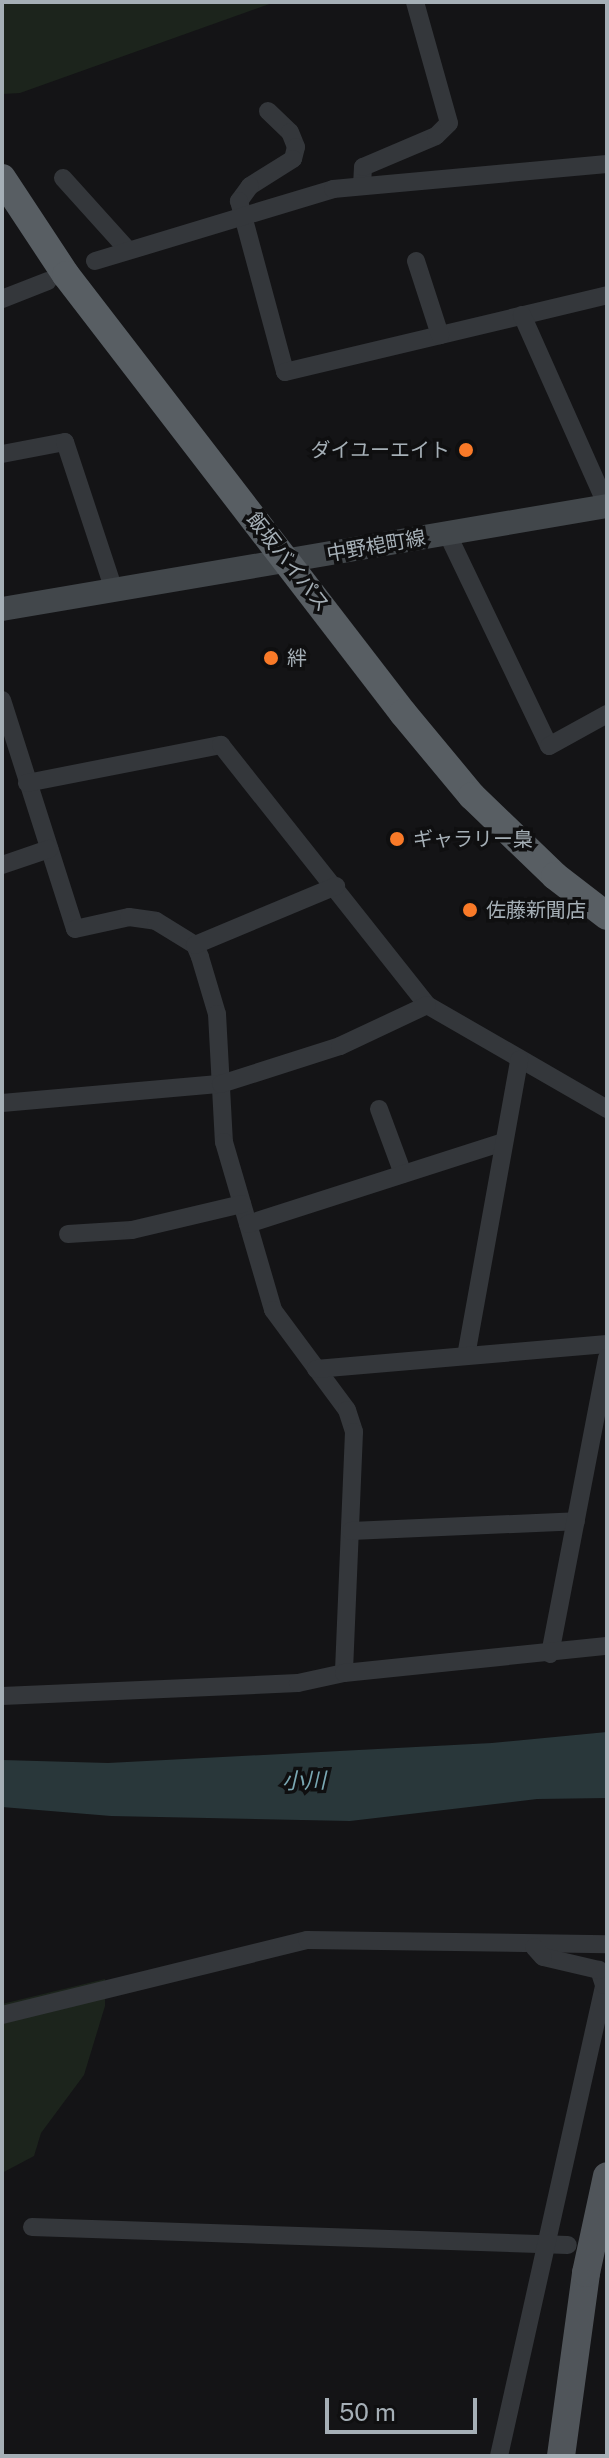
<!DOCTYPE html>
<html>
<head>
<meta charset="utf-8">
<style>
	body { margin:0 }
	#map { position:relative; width:609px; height:2458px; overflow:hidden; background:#141416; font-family:"Public Sans","Noto Sans JP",sans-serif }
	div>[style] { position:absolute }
	.green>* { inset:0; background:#1c241c }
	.water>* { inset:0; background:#29373a }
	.minor>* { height:18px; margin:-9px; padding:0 9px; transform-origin:9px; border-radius:9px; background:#34373b }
	.secondary>* { height:24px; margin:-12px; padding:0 12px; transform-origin:12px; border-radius:12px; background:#42474b }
	.primary>* { height:28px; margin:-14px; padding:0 14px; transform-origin:14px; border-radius:14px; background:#50555a }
	.trunk>* { height:28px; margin:-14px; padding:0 14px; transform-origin:14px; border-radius:14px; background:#585e63 }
	.dots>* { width:22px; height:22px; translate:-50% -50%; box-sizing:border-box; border:4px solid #0f0f10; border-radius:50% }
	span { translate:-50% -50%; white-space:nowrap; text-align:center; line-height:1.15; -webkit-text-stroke:7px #0f0f10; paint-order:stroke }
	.poi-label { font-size:20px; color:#a5afb6 }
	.right { translate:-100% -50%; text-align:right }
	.left { translate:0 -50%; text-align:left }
	.street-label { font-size:20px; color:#a5afb6 }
	.water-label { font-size:22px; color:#7aa8b3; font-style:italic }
	.frame { position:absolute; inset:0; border:4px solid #a5afb6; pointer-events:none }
	.scale { position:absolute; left:325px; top:2398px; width:152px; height:36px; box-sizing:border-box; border:4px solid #a5afb6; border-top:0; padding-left:10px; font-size:24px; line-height:28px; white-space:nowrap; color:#a5afb6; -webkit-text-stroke:6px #0f0f10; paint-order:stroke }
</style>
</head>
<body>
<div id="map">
	<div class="green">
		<i style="clip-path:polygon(2px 2px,275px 2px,20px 93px,2px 94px)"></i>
		<i style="clip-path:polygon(105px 1979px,105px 2006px,84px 2075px,41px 2133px,34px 2156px,2px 2173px,2px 2004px)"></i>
	</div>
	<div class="water">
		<i style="clip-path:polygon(607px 1732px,607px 1798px,537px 1799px,350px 1821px,111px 1816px,2px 1807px,2px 1760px,108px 1763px,492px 1743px)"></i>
	</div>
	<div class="minor">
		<i style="left:268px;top:111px;width:30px;rotate:44deg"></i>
		<i style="left:290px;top:132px;width:16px;rotate:68deg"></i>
		<i style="left:296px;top:147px;width:12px;rotate:104deg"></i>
		<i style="left:293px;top:159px;width:51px;rotate:147.9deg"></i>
		<i style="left:250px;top:186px;width:19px;rotate:126deg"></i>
		<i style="left:239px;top:201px;width:177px;rotate:74.9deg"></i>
		<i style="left:285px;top:372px;width:331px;rotate:-13.4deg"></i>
		<i style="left:63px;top:178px;width:96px;rotate:48deg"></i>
		<i style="left:362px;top:186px;width:19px;rotate:-87deg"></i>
		<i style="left:363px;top:167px;width:79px;rotate:-23deg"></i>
		<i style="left:436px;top:136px;width:18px;rotate:-45deg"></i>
		<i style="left:449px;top:123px;width:126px;rotate:-105.7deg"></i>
		<i style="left:95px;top:261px;width:249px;rotate:-16.8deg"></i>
		<i style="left:333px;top:189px;width:275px;rotate:-5.2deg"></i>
		<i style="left:416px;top:261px;width:78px;rotate:72deg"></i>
		<i style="left:2px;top:299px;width:49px;rotate:-21.4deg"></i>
		<i style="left:522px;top:315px;width:209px;rotate:66deg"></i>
		<i style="left:2px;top:454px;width:64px;rotate:-10.8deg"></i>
		<i style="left:65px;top:442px;width:156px;rotate:71.7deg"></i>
		<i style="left:447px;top:533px;width:236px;rotate:64.4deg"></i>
		<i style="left:549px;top:746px;width:66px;rotate:-28.9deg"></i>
		<i style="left:2px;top:700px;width:240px;rotate:72.3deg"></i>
		<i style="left:75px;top:929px;width:55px;rotate:-12.5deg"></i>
		<i style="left:129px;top:917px;width:27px;rotate:8deg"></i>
		<i style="left:156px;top:921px;width:46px;rotate:31.6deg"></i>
		<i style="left:195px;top:945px;width:13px;rotate:67deg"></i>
		<i style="left:200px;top:957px;width:59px;rotate:73.4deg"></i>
		<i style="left:217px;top:1014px;width:128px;rotate:86.9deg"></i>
		<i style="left:224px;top:1142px;width:175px;rotate:73.7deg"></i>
		<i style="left:273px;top:1310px;width:124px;rotate:53.5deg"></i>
		<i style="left:347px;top:1410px;width:23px;rotate:72deg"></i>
		<i style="left:354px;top:1432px;width:241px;rotate:92.4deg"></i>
		<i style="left:27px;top:783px;width:198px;rotate:-11.1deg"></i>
		<i style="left:221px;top:745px;width:332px;rotate:51.6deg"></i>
		<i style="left:427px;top:1005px;width:208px;rotate:30deg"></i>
		<i style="left:2px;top:865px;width:50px;rotate:-18.8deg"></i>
		<i style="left:195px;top:945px;width:153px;rotate:-22.7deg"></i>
		<i style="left:2px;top:1103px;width:220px;rotate:-5deg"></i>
		<i style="left:221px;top:1084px;width:125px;rotate:-17.7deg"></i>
		<i style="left:340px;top:1046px;width:96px;rotate:-25.2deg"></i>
		<i style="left:379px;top:1109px;width:69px;rotate:69.7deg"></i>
		<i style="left:248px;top:1224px;width:269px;rotate:-17.8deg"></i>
		<i style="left:68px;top:1234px;width:64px;rotate:-3.6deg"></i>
		<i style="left:132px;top:1230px;width:113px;rotate:-13.3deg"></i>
		<i style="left:466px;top:1356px;width:301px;rotate:-79.8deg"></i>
		<i style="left:316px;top:1369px;width:292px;rotate:-4.9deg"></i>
		<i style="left:351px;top:1531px;width:225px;rotate:-2.5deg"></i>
		<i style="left:550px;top:1654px;width:302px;rotate:-79.1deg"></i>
		<i style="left:2px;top:1696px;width:296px;rotate:-2.5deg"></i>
		<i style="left:298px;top:1683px;width:47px;rotate:-12.3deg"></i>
		<i style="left:344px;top:1673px;width:264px;rotate:-5.9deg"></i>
		<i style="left:2px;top:2015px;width:314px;rotate:-13.8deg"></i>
		<i style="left:307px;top:1940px;width:300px;rotate:0.8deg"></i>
		<i style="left:32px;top:2227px;width:536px;rotate:1.92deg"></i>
		<i style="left:499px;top:2456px;width:483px;rotate:-77.4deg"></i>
		<i style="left:604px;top:1985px;width:16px;rotate:-108deg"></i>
		<i style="left:599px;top:1970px;width:57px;rotate:-166.9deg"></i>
		<i style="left:543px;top:1957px;width:13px;rotate:-132deg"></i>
	</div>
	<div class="secondary">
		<i style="left:2px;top:609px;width:614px;rotate:-9.66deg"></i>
	</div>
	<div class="primary">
		<i style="left:561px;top:2456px;width:185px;rotate:-82.2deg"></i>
		<i style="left:586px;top:2273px;width:99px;rotate:-77.8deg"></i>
	</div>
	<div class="trunk">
		<i style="left:2px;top:178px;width:116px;rotate:56.6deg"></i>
		<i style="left:66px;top:275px;width:553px;rotate:52.43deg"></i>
		<i style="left:403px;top:713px;width:108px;rotate:50.3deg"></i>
		<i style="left:472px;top:796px;width:115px;rotate:43.9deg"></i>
		<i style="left:555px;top:876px;width:66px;rotate:37.6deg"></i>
	</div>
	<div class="dots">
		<i style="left:466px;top:450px;background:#f97a28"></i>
		<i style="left:271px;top:658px;background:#f97a28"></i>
		<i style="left:397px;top:839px;background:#f97a28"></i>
		<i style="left:470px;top:910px;background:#f97a28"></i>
	</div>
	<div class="poi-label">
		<span class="right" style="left:450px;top:450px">ダイユーエイト</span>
		<span class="left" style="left:287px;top:658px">絆</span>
		<span class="left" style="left:413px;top:839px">ギャラリー梟</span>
		<span class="left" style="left:486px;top:910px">佐藤新聞店</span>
	</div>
	<div class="street-label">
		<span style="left:376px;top:546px;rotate:-10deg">中野梍町線</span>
		<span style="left:288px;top:562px;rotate:52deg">飯坂バイパス</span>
	</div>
	<div class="water-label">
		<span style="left:304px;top:1781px;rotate:-1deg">小川</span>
	</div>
	<div class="frame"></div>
	<div class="scale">50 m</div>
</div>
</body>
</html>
